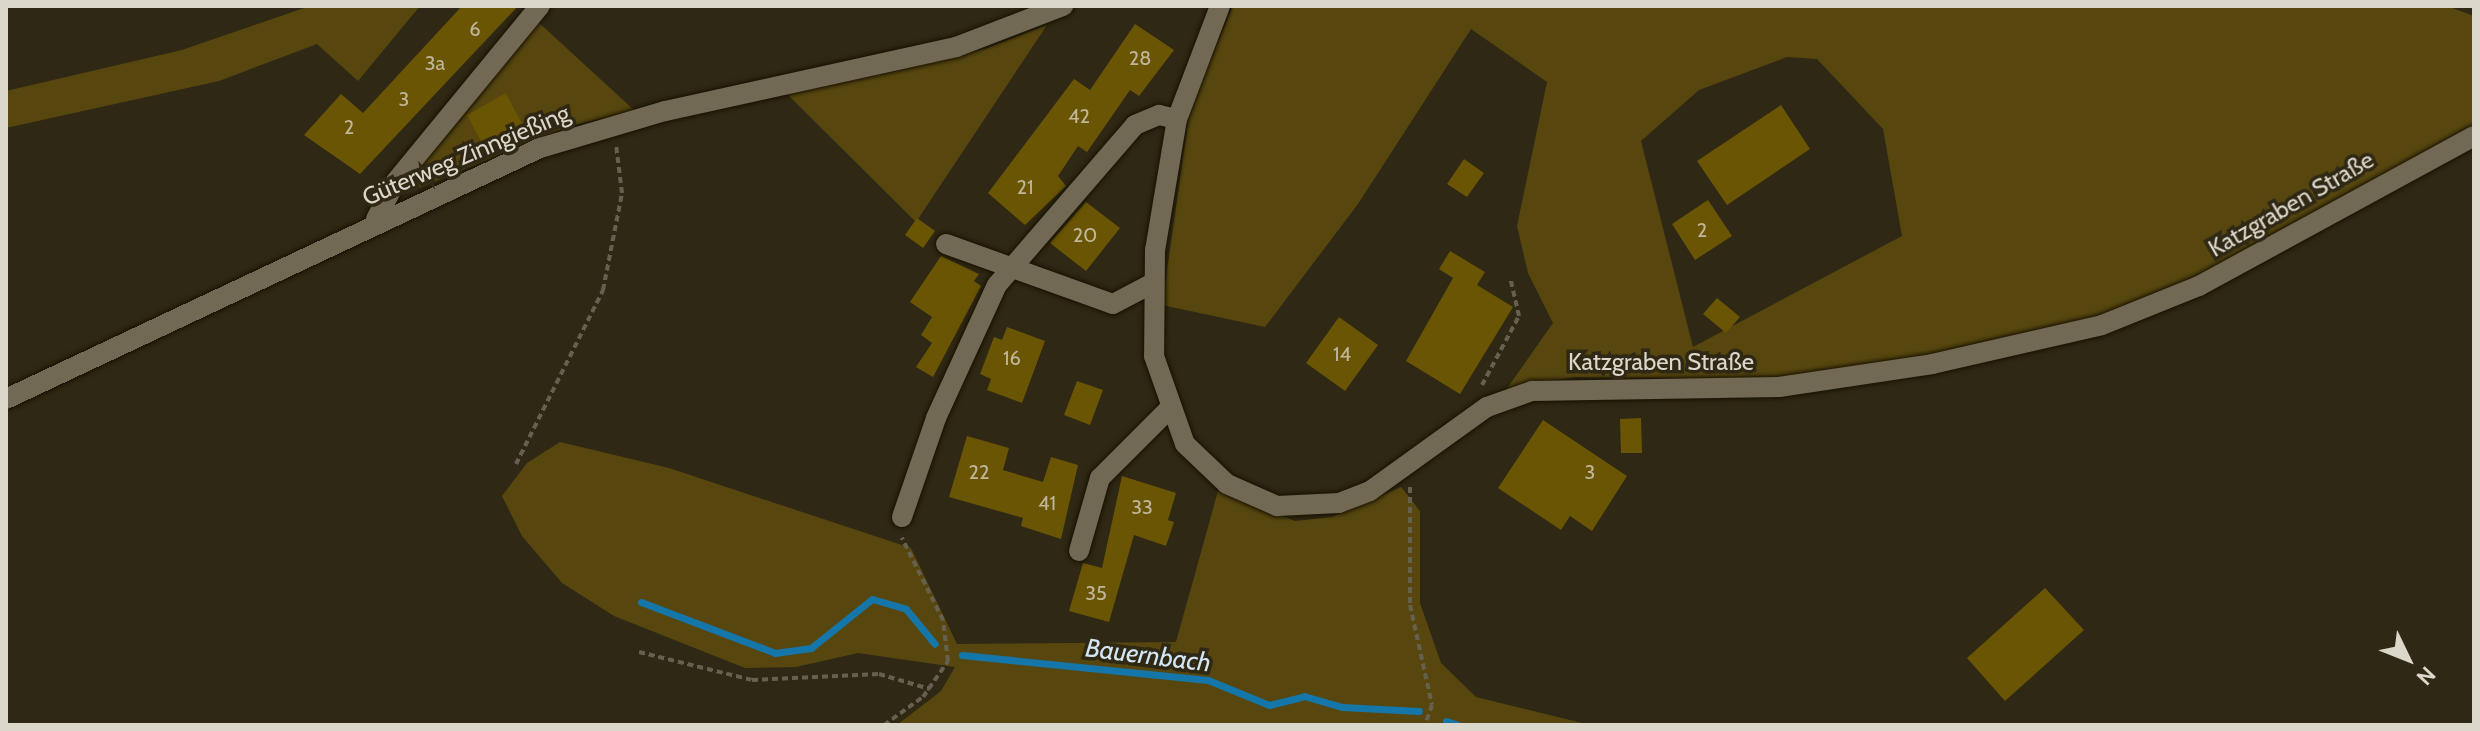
<!DOCTYPE html>
<html>
<head>
<meta charset="utf-8">
<style>
	body { margin:0 }
	#map { position:relative; width:2480px; height:731px; overflow:hidden; background:#2f2814; font-family:Cabin,sans-serif }
	div>[style] { position:absolute }
	.green>* { inset:0; background:#57470f }
	.stream>* { height:7px; margin:-3.5px; padding:0 3.5px; transform-origin:3.5px; border-radius:3.5px; background:#1576aa }
	.building>* { inset:0; background:#6a5504 }
	.path>* { height:4px; margin-top:-2px; transform-origin:0; background:repeating-linear-gradient(90deg,#66604f 0 6px,transparent 0 10px) }
	.roads { filter:drop-shadow(0 0 2px #171101) drop-shadow(0 0 2px #171101) }
	.minor>* { height:20px; margin:-10px; padding:0 10px; transform-origin:10px; border-radius:10px; background:#716953 }
	span { translate:-50% -50%; white-space:nowrap; text-align:center; line-height:1.15; -webkit-text-stroke:7px #2f2814; paint-order:stroke }
	.number-label { font-size:20px; color:#bfb699 }
	.number-label span { -webkit-text-stroke-width:0 }
	.street-label { font-size:24px; color:#dbd7cb }
	.water-label { font-size:26px; color:#d2e6f4; font-style:italic }
	.frame { position:absolute; inset:0; border:8px solid #dbd7cb; pointer-events:none }
	.north { position:absolute; left:2368px; top:619px; width:80px; height:80px; -webkit-text-stroke:6px #2f2814; paint-order:stroke; rotate:133deg; font-size:22px; font-weight:700; line-height:32px; text-align:center; color:#dbd7cb }
	.north::after { content:''; display:block; margin:auto; width:28px; height:36px; background:#dbd7cb; clip-path:polygon(50% 0,100% 100%,50% 72%,0 100%) }
</style>
</head>
<body>
<div id="map">
	<div class="green">
		<i style="clip-path:polygon(310px 6px,420px 6px,358px 81px,317px 44px,219px 81px,6px 128px,6px 91px,182px 50px)"></i>
		<i style="clip-path:polygon(evenodd,1233px 6px,2447px 6px,2474px 16px,2474px 126px,2215px 271px,2115px 313px,2000px 344px,1778px 379px,1574px 377px,1506px 390px,1553px 323px,1528px 273px,1517px 226px,1547px 82px,1471px 29px,1358px 204px,1265px 327px,1162px 305px,1190px 109px,1233px 6px,1787px 57px,1817px 59px,1883px 129px,1902px 236px,1693px 347px,1641px 141px,1699px 90px,1787px 57px)"></i>
		<i style="clip-path:polygon(537px 21px,634px 110px,567px 127px,407px 193px,435px 140px)"></i>
		<i style="clip-path:polygon(1047px 25px,916px 222px,786px 93px,985px 49px)"></i>
		<i style="clip-path:polygon(560px 442px,669px 468px,911px 548px,957px 644px,1176px 642px,1218px 491px,1295px 521px,1332px 517px,1401px 487px,1420px 511px,1420px 603px,1441px 663px,1476px 697px,1590px 725px,897px 725px,941px 691px,955px 667px,858px 653px,796px 667px,745px 668px,614px 616px,562px 583px,522px 536px,502px 496px,527px 463px)"></i>
	</div>
	<div class="stream">
		<i style="left:641px;top:602px;width:143px;rotate:20.8deg"></i>
		<i style="left:775px;top:653px;width:36px;rotate:-8deg"></i>
		<i style="left:811px;top:648px;width:78px;rotate:-38.8deg"></i>
		<i style="left:872px;top:599px;width:35px;rotate:16deg"></i>
		<i style="left:906px;top:609px;width:45px;rotate:50.4deg"></i>
		<i style="left:962px;top:655px;width:247px;rotate:5.8deg"></i>
		<i style="left:1208px;top:680px;width:66px;rotate:22.3deg"></i>
		<i style="left:1269px;top:705px;width:36px;rotate:-14deg"></i>
		<i style="left:1304px;top:696px;width:40px;rotate:16deg"></i>
		<i style="left:1342px;top:707px;width:77px;rotate:3deg"></i>
		<i style="left:1446px;top:721px;width:13px;rotate:18deg"></i>
	</div>
	<div class="building">
		<i style="clip-path:polygon(462px 6px,518px 6px,360px 174px,304px 135px,341px 94px,363px 113px)"></i>
		<i style="clip-path:polygon(1135px 24px,1174px 50px,1139px 96px,1130px 90px,1087px 152px,1078px 146px,1058px 176px,1066px 186px,1025px 225px,988px 193px,1074px 79px,1090px 90px)"></i>
		<i style="clip-path:polygon(506px 93px,523px 126px,484px 147px,467px 115px)"></i>
		<i style="clip-path:polygon(1781px 105px,1810px 149px,1727px 205px,1697px 161px)"></i>
		<i style="clip-path:polygon(1464px 159px,1484px 173px,1467px 197px,1447px 184px)"></i>
		<i style="clip-path:polygon(1708px 200px,1732px 236px,1695px 260px,1672px 224px)"></i>
		<i style="clip-path:polygon(1086px 202px,1120px 228px,1086px 271px,1050px 243px)"></i>
		<i style="clip-path:polygon(917px 218px,935px 231px,923px 248px,905px 235px)"></i>
		<i style="clip-path:polygon(1450px 251px,1485px 272px,1477px 285px,1513px 307px,1460px 394px,1406px 361px,1453px 278px,1439px 269px)"></i>
		<i style="clip-path:polygon(941px 256px,979px 274px,974px 281px,981px 286px,933px 377px,916px 367px,932px 343px,921px 335px,932px 317px,910px 302px)"></i>
		<i style="clip-path:polygon(1717px 298px,1740px 317px,1726px 333px,1703px 314px)"></i>
		<i style="clip-path:polygon(1339px 317px,1378px 345px,1345px 391px,1306px 363px)"></i>
		<i style="clip-path:polygon(1007px 327px,1045px 341px,1022px 403px,987px 390px,991px 379px,980px 374px,994px 337px,1002px 340px)"></i>
		<i style="clip-path:polygon(1077px 381px,1103px 390px,1090px 425px,1064px 415px)"></i>
		<i style="clip-path:polygon(1641px 418px,1642px 453px,1621px 453px,1620px 419px)"></i>
		<i style="clip-path:polygon(1543px 420px,1627px 476px,1592px 531px,1570px 516px,1561px 530px,1498px 488px)"></i>
		<i style="clip-path:polygon(967px 436px,1009px 448px,1003px 470px,1043px 482px,1051px 457px,1078px 465px,1061px 539px,1021px 526px,1023px 518px,949px 497px)"></i>
		<i style="clip-path:polygon(1122px 476px,1176px 493px,1168px 520px,1174px 522px,1166px 546px,1134px 535px,1109px 622px,1069px 611px,1083px 563px,1102px 568px)"></i>
		<i style="clip-path:polygon(2045px 588px,2084px 630px,2005px 701px,1967px 658px)"></i>
	</div>
	<div class="path">
		<i style="left:1482px;top:385px;width:78px;rotate:-61.8deg"></i>
		<i style="left:1519px;top:316px;width:37px;rotate:-103deg"></i>
		<i style="left:516px;top:464px;width:195px;rotate:-63.4deg"></i>
		<i style="left:603px;top:290px;width:99px;rotate:-78.9deg"></i>
		<i style="left:622px;top:193px;width:48px;rotate:-97.1deg"></i>
		<i style="left:1410px;top:487px;width:118px;rotate:90deg"></i>
		<i style="left:1410px;top:605px;width:102px;rotate:77.6deg"></i>
		<i style="left:1432px;top:705px;width:21px;rotate:109deg"></i>
		<i style="left:639px;top:652px;width:116px;rotate:13.9deg"></i>
		<i style="left:752px;top:680px;width:127px;rotate:-2.7deg"></i>
		<i style="left:879px;top:674px;width:53px;rotate:16.4deg"></i>
		<i style="left:884px;top:725px;width:48px;rotate:-35.7deg"></i>
		<i style="left:923px;top:697px;width:44px;rotate:-55.2deg"></i>
		<i style="left:948px;top:661px;width:41px;rotate:-97deg"></i>
		<i style="left:943px;top:620px;width:92px;rotate:-116.6deg"></i>
	</div>
	<div class="roads">
		<div class="minor">
			<i style="left:1220px;top:6px;width:121px;rotate:110.8deg"></i>
			<i style="left:1177px;top:119px;width:133px;rotate:99.5deg"></i>
			<i style="left:1155px;top:250px;width:106px;rotate:90.5deg"></i>
			<i style="left:1154px;top:356px;width:93px;rotate:70.6deg"></i>
			<i style="left:1185px;top:444px;width:58px;rotate:43.6deg"></i>
			<i style="left:1227px;top:484px;width:55px;rotate:23.7deg"></i>
			<i style="left:1277px;top:506px;width:62px;rotate:-2.8deg"></i>
			<i style="left:1339px;top:503px;width:33px;rotate:-21deg"></i>
			<i style="left:1370px;top:491px;width:144px;rotate:-35.7deg"></i>
			<i style="left:1487px;top:407px;width:48px;rotate:-19.6deg"></i>
			<i style="left:1532px;top:391px;width:247px;rotate:-0.9deg"></i>
			<i style="left:1779px;top:387px;width:155px;rotate:-8.5deg"></i>
			<i style="left:1932px;top:364px;width:174px;rotate:-12.9deg"></i>
			<i style="left:2102px;top:325px;width:105px;rotate:-21.9deg"></i>
			<i style="left:2199px;top:286px;width:313px;rotate:-28.6deg"></i>
			<i style="left:376px;top:219px;width:43px;rotate:-62.2deg"></i>
			<i style="left:396px;top:181px;width:227px;rotate:-50.6deg"></i>
			<i style="left:946px;top:244px;width:177px;rotate:19.8deg"></i>
			<i style="left:1113px;top:304px;width:45px;rotate:-27.7deg"></i>
			<i style="left:6px;top:399px;width:590px;rotate:-25.18deg"></i>
			<i style="left:540px;top:148px;width:130px;rotate:-16.5deg"></i>
			<i style="left:665px;top:111px;width:298px;rotate:-12.4deg"></i>
			<i style="left:956px;top:47px;width:115px;rotate:-21deg"></i>
			<i style="left:902px;top:517px;width:105px;rotate:-71deg"></i>
			<i style="left:936px;top:418px;width:146px;rotate:-65.4deg"></i>
			<i style="left:997px;top:285px;width:211px;rotate:-49.2deg"></i>
			<i style="left:1135px;top:125px;width:26px;rotate:-23deg"></i>
			<i style="left:1159px;top:115px;width:18px;rotate:13deg"></i>
			<i style="left:1079px;top:551px;width:76px;rotate:-74deg"></i>
			<i style="left:1100px;top:478px;width:96px;rotate:-45deg"></i>
		</div>
	</div>
	<div class="number-label">
		<span style="left:475px;top:29px">6</span>
		<span style="left:1140px;top:58px">28</span>
		<span style="left:435px;top:63px">3a</span>
		<span style="left:404px;top:99px">3</span>
		<span style="left:1079px;top:116px">42</span>
		<span style="left:349px;top:127px">2</span>
		<span style="left:1025px;top:187px">21</span>
		<span style="left:1702px;top:230px">2</span>
		<span style="left:1085px;top:235px">20</span>
		<span style="left:1342px;top:354px">14</span>
		<span style="left:1012px;top:358px">16</span>
		<span style="left:979px;top:472px">22</span>
		<span style="left:1590px;top:472px">3</span>
		<span style="left:1047px;top:503px">41</span>
		<span style="left:1142px;top:507px">33</span>
		<span style="left:1096px;top:593px">35</span>
	</div>
	<div class="street-label">
		<span style="left:466px;top:155px;rotate:-23deg">Güterweg Zinngießing</span>
		<span style="left:2291px;top:204px;rotate:-30deg">Katzgraben Straße</span>
		<span style="left:1661px;top:362px">Katzgraben Straße</span>
	</div>
	<div class="water-label">
		<span style="left:1148px;top:656px;rotate:7deg">Bauernbach</span>
	</div>
	<div class="frame"></div>
	<div class="north">N</div>
</div>
</body>
</html>
